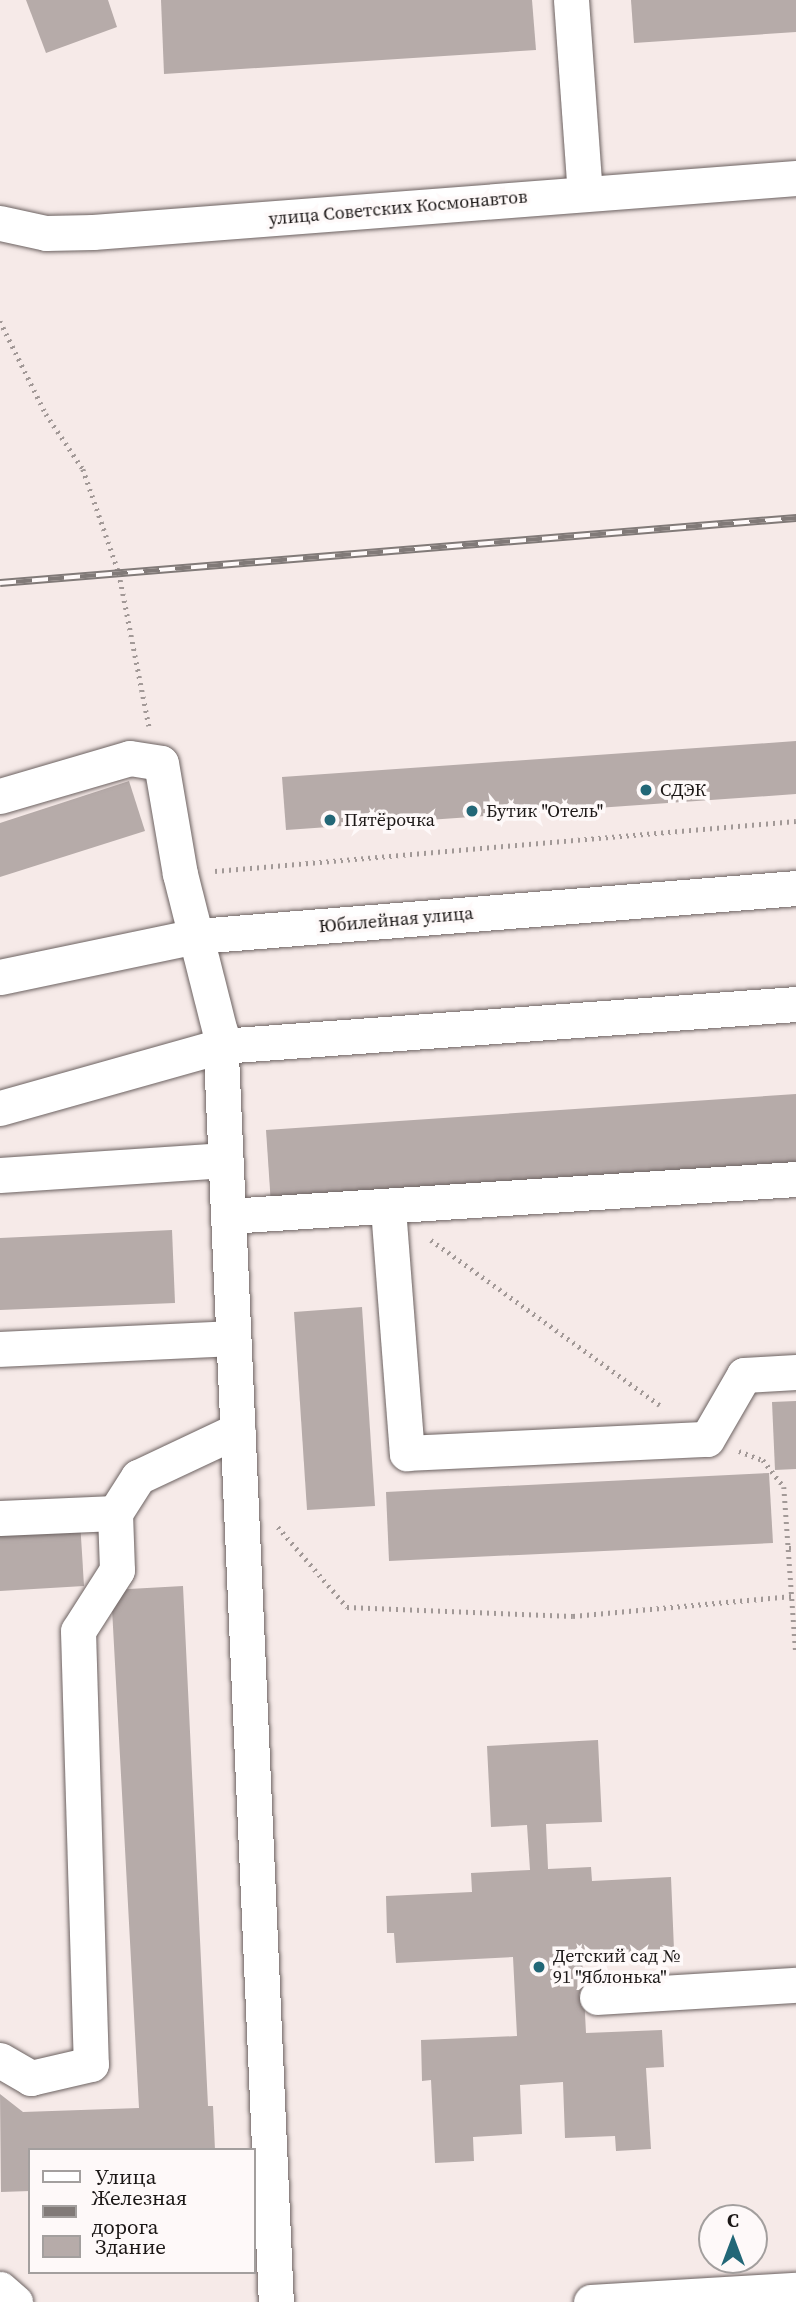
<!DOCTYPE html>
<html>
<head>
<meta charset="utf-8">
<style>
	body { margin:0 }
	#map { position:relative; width:796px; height:2302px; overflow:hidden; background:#f6eae8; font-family:"Source Serif 4",serif }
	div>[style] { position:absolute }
	.building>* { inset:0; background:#b6aba9 }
	.path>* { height:4.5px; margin-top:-2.25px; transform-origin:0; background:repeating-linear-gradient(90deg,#a29997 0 2px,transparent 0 7px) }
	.roads { filter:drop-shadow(0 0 2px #6c6261) drop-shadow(0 0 2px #6c6261) }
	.minor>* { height:35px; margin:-17.5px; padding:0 17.5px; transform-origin:17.5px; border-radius:17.5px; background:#fff }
	.rail>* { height:8px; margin-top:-4px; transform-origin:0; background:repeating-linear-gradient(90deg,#fef9f9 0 16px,#817a78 0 32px); box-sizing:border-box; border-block:2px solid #817a78 }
	.dots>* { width:19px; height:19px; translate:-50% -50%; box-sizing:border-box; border:4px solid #fef9f9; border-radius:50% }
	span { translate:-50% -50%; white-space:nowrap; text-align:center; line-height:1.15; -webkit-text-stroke:7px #fef9f9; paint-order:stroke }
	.street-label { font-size:18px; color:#1b1716 }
	.poi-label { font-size:18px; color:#1b1716 }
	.left { translate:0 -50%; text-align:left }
	.legend { position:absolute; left:28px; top:2148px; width:228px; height:126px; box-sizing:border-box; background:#fef9f9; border:2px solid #a39f9e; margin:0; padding:9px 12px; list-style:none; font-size:21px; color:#1b1716 }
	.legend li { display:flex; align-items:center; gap:14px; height:35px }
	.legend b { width:35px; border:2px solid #a39f9e }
	.north { position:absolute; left:698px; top:2204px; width:70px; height:70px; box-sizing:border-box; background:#fef9f9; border:2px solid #a39f9e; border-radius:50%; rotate:0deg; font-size:19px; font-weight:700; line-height:28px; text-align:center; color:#1b1716 }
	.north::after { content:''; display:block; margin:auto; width:24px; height:32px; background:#226777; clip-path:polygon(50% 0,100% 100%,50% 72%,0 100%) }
</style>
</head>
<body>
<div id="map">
	<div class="building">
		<i style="clip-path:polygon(26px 0,108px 0,117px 27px,46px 53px)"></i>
		<i style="clip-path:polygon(161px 0,532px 0,536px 50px,164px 74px)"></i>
		<i style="clip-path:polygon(631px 0,796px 0,796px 32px,634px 43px)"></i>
		<i style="clip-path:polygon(796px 741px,796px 794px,286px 830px,282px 777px)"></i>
		<i style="clip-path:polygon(129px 781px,145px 831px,0 877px,0 823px)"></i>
		<i style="clip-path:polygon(796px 1094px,796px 1169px,271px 1205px,266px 1130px)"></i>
		<i style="clip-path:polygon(172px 1230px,175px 1303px,0 1310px,0 1238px)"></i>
		<i style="clip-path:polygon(362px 1307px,375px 1506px,307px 1510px,294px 1312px)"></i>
		<i style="clip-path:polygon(796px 1401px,796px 1469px,775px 1470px,772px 1402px)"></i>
		<i style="clip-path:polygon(769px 1473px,773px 1543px,389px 1561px,386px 1492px)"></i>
		<i style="clip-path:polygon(80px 1520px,84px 1586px,0 1591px,0 1524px)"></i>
		<i style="clip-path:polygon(183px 1586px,208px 2106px,213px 2106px,215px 2150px,30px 2150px,30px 2191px,1px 2192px,0 2094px,23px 2112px,139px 2108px,111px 1590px)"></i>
		<i style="clip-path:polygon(598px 1740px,602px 1822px,546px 1824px,548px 1869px,591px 1867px,592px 1881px,671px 1877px,674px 1950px,582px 1955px,586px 2033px,662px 2030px,664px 2067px,646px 2068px,651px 2149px,616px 2151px,615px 2136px,565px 2138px,563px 2082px,520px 2085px,522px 2134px,473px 2137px,474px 2161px,435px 2163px,431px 2080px,422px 2081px,421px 2040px,517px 2036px,513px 1957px,396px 1963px,394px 1933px,387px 1933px,386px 1896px,472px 1892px,471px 1873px,530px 1870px,527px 1825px,491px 1827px,487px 1746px)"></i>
	</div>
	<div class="path">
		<i style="left:0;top:321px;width:104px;rotate:63.7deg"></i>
		<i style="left:46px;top:414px;width:66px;rotate:56.1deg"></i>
		<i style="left:83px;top:469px;width:110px;rotate:70.9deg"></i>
		<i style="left:119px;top:573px;width:156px;rotate:78.9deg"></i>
		<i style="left:215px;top:871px;width:583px;rotate:-4.92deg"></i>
		<i style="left:431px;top:1240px;width:282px;rotate:35.8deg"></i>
		<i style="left:739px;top:1451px;width:26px;rotate:21deg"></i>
		<i style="left:763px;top:1460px;width:34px;rotate:52deg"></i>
		<i style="left:784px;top:1487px;width:166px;rotate:85.9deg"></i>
		<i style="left:278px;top:1527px;width:106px;rotate:49.2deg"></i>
		<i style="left:347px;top:1607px;width:226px;rotate:2.3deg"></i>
		<i style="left:573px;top:1616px;width:220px;rotate:-5.2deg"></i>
		<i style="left:789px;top:1548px;width:7px"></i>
	</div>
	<div class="roads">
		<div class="minor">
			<i style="left:571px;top:0;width:194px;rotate:85.9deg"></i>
			<i style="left:0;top:223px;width:47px;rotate:12.3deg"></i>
			<i style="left:46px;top:233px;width:47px;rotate:-1.2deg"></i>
			<i style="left:93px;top:232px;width:705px;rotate:-4.39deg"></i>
			<i style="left:0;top:796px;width:135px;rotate:-16.3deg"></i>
			<i style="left:130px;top:758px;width:31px;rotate:9deg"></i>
			<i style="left:161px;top:763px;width:113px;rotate:80.3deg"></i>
			<i style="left:180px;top:874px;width:163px;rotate:75.8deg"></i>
			<i style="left:220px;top:1032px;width:1271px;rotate:87.48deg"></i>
			<i style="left:0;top:977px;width:201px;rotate:-11.8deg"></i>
			<i style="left:197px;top:936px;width:601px;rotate:-4.58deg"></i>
			<i style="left:0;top:1108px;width:230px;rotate:-15.7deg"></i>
			<i style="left:221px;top:1046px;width:577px;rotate:-4.18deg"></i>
			<i style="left:0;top:1175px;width:226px;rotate:-3.8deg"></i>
			<i style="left:388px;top:1208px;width:246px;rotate:85.6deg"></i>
			<i style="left:407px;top:1453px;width:300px;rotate:-2.7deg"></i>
			<i style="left:707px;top:1439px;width:74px;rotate:-60deg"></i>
			<i style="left:744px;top:1375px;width:52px;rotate:-3.3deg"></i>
			<i style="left:228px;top:1216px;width:569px;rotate:-3.73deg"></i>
			<i style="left:0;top:1349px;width:233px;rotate:-2.7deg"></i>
			<i style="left:115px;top:1513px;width:43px;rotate:-57.4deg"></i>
			<i style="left:138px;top:1477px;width:110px;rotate:-25.2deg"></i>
			<i style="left:0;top:1518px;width:115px;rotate:-2.5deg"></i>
			<i style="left:115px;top:1513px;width:57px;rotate:88deg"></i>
			<i style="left:117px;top:1570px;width:72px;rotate:122.6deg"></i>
			<i style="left:78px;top:1631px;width:433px;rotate:88.3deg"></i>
			<i style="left:91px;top:2064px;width:62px;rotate:166.9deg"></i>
			<i style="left:31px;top:2078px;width:36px;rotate:-150deg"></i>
			<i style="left:597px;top:1997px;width:199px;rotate:-3.5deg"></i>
			<i style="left:0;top:2289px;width:20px;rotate:41deg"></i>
			<i style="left:591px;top:2302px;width:205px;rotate:-3.4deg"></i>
		</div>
	</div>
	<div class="rail">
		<i style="left:0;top:583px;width:799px;rotate:-4.67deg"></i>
	</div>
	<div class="dots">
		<i style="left:646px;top:790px;background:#226777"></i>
		<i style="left:472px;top:811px;background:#226777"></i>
		<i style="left:330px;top:820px;background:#226777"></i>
		<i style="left:539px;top:1967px;background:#226777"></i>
	</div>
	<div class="street-label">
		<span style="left:398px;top:208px;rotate:-5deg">улица Советских Космонавтов</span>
		<span style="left:396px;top:920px;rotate:-5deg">Юбилейная улица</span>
	</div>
	<div class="poi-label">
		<span class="left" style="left:660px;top:790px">СДЭК</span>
		<span class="left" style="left:486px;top:811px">Бутик "Отель"</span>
		<span class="left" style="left:344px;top:820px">Пятёрочка</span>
		<span class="left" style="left:553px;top:1967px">Детский сад №<br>91 "Яблонька"</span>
	</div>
	<ul class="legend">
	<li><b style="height:9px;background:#fff"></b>Улица</li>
	<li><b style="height:9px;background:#817a78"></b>Железная дорога</li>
	<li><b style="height:19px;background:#b6aba9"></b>Здание</li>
	</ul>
	<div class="north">С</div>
</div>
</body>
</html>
